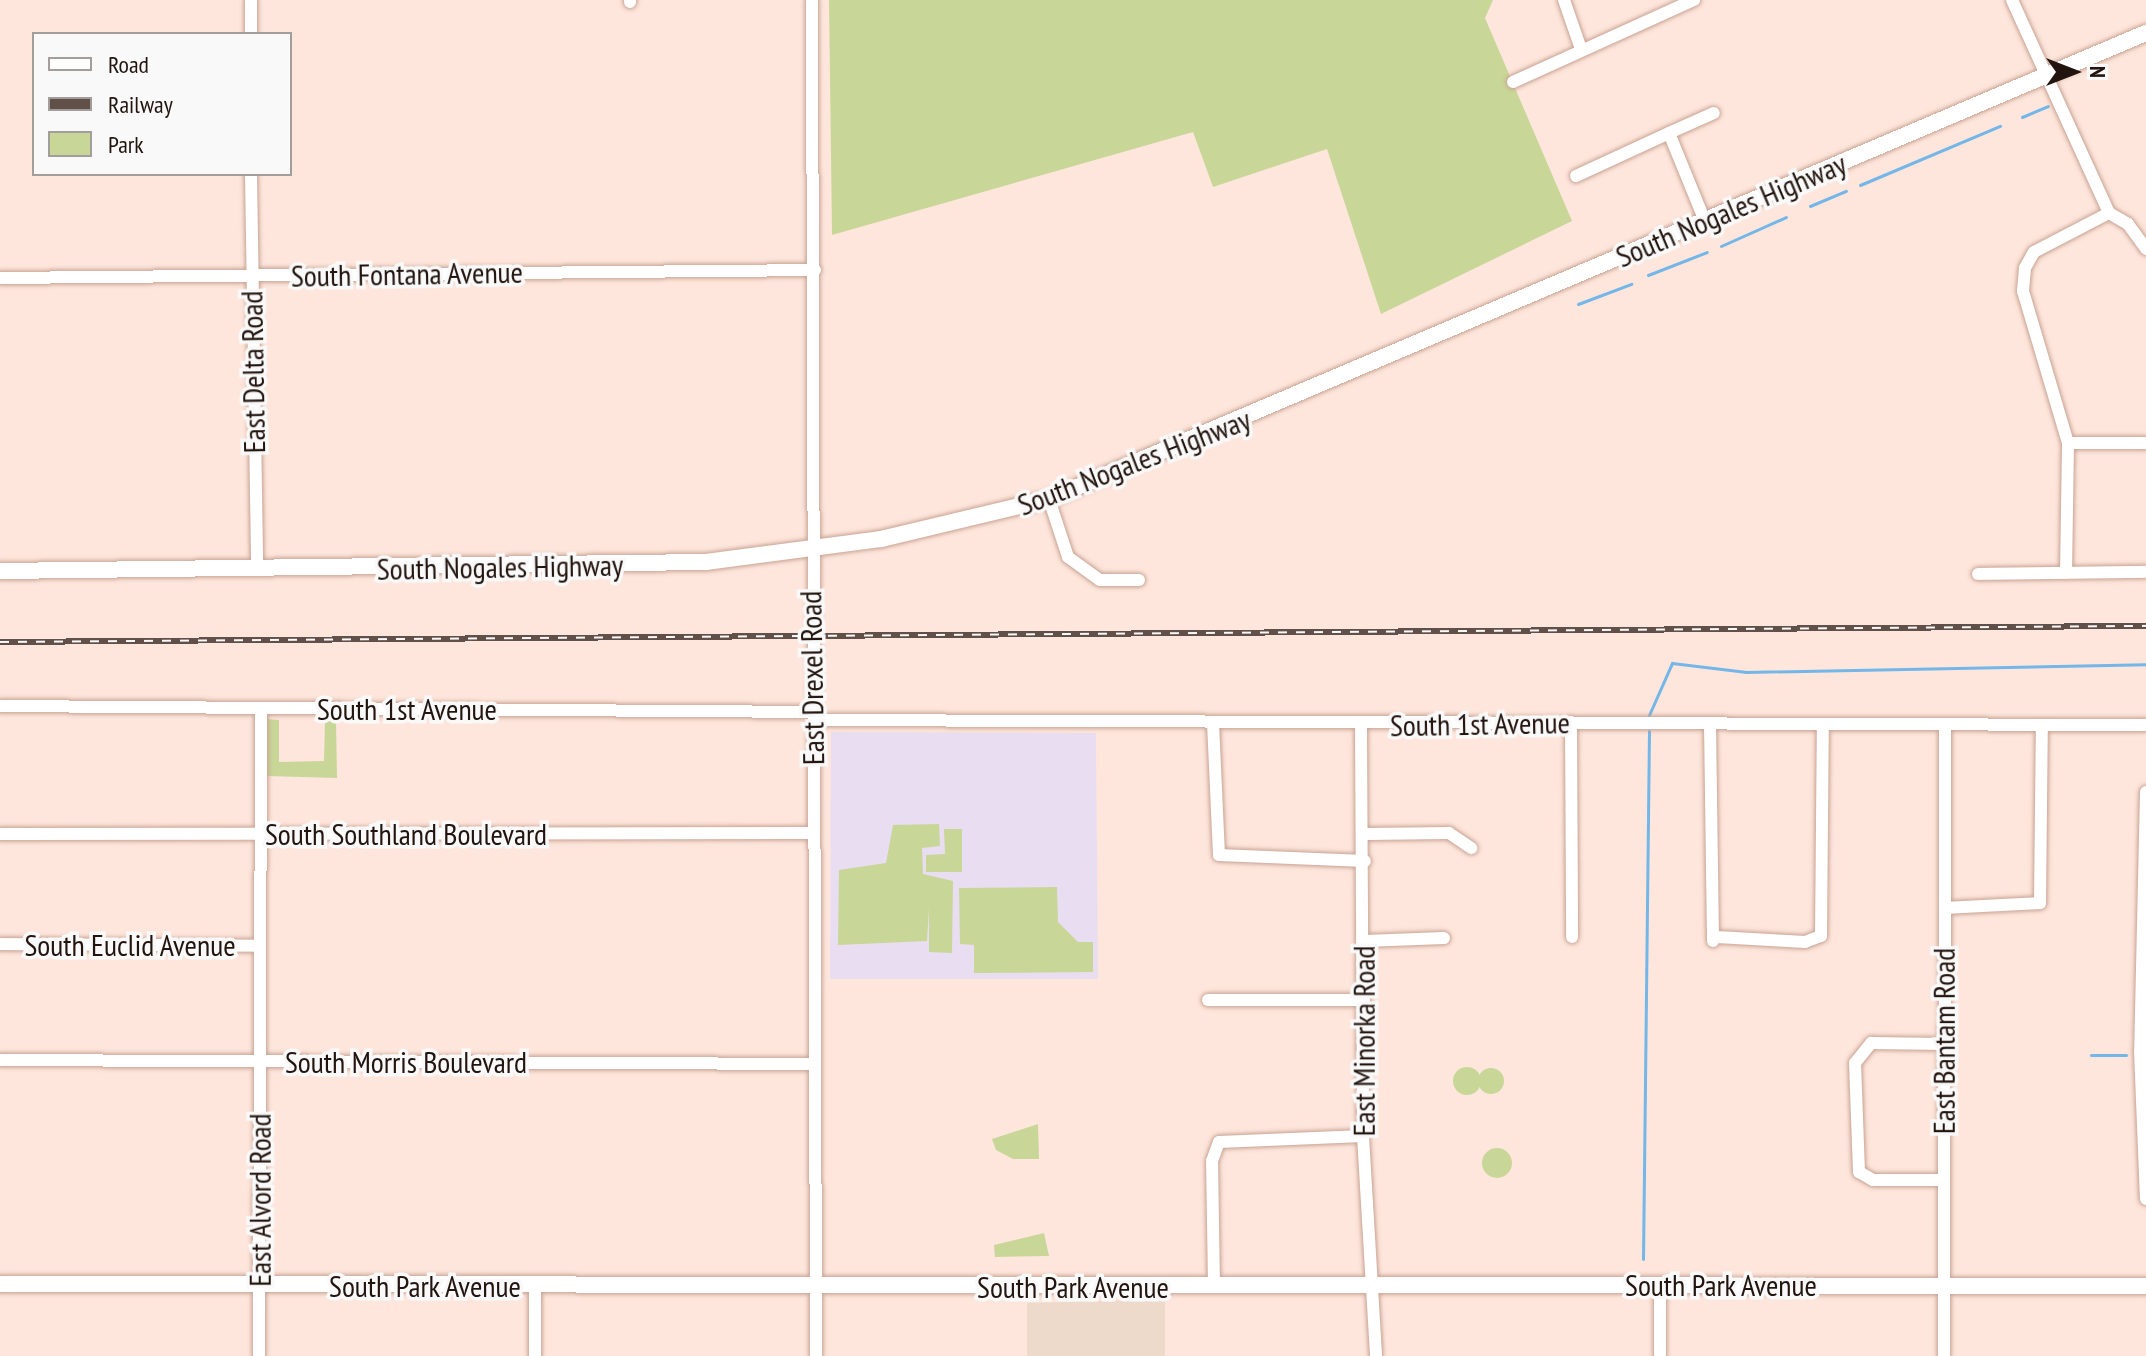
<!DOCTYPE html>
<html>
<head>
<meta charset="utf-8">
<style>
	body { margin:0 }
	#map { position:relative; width:2146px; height:1356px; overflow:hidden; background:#fee6dc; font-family:"PT Sans Narrow",sans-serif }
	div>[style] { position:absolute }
	.industrial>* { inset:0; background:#eddaca }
	.education>* { inset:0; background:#e9ddf1 }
	.green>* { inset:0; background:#c8d797 }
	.round { border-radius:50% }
	.stream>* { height:3px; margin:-1.5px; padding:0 1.5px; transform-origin:1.5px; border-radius:1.5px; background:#73b6e7 }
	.roads { filter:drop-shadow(0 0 2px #c8a393) drop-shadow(0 0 2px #c8a393) }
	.minor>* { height:12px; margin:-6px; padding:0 6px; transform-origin:6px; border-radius:6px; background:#fff }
	.major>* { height:16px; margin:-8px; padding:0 8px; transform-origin:8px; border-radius:8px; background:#fff }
	.rail>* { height:6px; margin-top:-3px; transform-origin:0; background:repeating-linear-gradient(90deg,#f9f9f9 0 9px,#615049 0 18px); box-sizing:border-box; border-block:2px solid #615049 }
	span { translate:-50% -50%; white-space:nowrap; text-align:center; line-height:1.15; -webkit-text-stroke:7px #f9f9f9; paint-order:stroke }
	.street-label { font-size:30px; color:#22140e }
	.legend { position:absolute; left:32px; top:32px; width:260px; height:144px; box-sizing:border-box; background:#f9f9f9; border:2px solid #a39d9b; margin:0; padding:10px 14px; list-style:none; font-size:24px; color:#22140e }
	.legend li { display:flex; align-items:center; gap:16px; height:40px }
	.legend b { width:40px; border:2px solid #a39d9b }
	.north { position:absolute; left:2034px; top:32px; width:80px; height:80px; -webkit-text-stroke:6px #f9f9f9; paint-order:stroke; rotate:90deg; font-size:22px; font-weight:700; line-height:32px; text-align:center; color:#22140e }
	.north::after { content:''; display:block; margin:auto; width:28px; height:36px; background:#22140e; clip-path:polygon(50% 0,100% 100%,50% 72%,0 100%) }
</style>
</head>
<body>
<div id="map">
	<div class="industrial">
		<i style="clip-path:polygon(1165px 1299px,1165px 1356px,1027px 1356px,1027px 1303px)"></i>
	</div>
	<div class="education">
		<i style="clip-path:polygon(831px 732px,1096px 733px,1098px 979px,830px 979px)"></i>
	</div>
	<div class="green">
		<i style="clip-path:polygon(829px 0,1493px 0,1485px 18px,1572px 221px,1381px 314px,1327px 149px,1213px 187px,1193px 132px,832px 235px)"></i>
		<i style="clip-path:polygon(265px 719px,279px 720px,279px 762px,324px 761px,325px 720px,336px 721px,337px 778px,266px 776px)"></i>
		<i style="clip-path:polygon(939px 824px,940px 846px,922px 848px,923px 874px,953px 881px,952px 953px,929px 952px,929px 908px,927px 941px,838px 945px,839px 870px,886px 863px,893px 825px)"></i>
		<i style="clip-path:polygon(944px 829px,962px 829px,962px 872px,926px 872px,926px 855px,945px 854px)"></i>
		<i style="clip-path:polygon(1057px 887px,1058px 922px,1078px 942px,1093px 942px,1093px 972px,974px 973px,974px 945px,960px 944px,959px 888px)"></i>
		<i class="round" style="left:1453px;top:1067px;width:28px;height:28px"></i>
		<i class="round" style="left:1478px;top:1068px;width:26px;height:26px"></i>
		<i style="clip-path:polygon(1038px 1124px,1039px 1159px,1013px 1159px,996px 1150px,992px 1139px)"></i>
		<i class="round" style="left:1482px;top:1148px;width:30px;height:30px"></i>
		<i style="clip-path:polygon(1044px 1233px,1049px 1256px,995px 1257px,994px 1245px)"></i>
	</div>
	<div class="stream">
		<i style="left:2022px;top:117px;width:28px;rotate:-23deg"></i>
		<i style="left:1860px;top:185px;width:152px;rotate:-22.9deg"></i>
		<i style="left:1810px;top:206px;width:39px;rotate:-23deg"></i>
		<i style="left:1721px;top:246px;width:71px;rotate:-24deg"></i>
		<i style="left:1648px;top:275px;width:63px;rotate:-21.3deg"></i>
		<i style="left:1578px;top:304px;width:57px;rotate:-20.7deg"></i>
		<i style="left:1649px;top:715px;width:57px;rotate:-66.1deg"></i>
		<i style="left:1672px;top:663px;width:75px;rotate:6.9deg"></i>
		<i style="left:1746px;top:672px;width:400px;rotate:-1.1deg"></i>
		<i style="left:2091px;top:1055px;width:35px"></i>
		<i style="left:1643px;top:1259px;width:528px;rotate:-89.35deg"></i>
	</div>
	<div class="roads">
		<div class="minor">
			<i style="left:251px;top:0;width:34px;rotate:90deg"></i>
			<i style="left:630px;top:0;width:2px;rotate:90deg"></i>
			<i style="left:812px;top:0;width:1356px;rotate:89.83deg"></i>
			<i style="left:1564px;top:0;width:52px;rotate:70.9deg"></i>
			<i style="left:2012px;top:0;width:234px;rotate:65.5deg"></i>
			<i style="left:2109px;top:213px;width:22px;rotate:30deg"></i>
			<i style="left:2128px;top:224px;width:31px;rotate:54deg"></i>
			<i style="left:1513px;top:82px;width:199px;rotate:-24.4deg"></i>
			<i style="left:1669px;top:133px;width:49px;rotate:-24deg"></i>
			<i style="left:251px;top:174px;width:395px;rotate:89.1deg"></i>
			<i style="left:1576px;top:176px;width:102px;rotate:-24.8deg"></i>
			<i style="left:1669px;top:133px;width:95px;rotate:67.8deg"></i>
			<i style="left:0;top:278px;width:815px;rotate:-0.56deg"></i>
			<i style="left:2068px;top:443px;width:78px"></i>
			<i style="left:1049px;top:499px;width:61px;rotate:71.9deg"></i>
			<i style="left:1068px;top:557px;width:39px;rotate:36deg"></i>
			<i style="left:1100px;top:580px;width:39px"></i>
			<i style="left:2066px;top:573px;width:130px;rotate:-89.1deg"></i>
			<i style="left:2068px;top:443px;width:159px;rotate:-106.5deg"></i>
			<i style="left:2023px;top:291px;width:23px;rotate:-85deg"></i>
			<i style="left:2025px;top:268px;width:18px;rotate:-61deg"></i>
			<i style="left:2034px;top:252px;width:85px;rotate:-27.5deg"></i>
			<i style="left:1978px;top:574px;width:168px;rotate:-0.7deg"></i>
			<i style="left:0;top:706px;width:814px;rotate:0.42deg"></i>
			<i style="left:814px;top:720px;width:1332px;rotate:0.22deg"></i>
			<i style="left:1571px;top:722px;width:215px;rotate:89.7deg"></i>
			<i style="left:1213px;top:723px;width:132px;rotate:87.4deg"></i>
			<i style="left:1219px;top:855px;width:146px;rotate:2.4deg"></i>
			<i style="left:1710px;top:724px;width:217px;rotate:89.2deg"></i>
			<i style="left:1361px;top:726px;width:410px;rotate:89.7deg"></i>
			<i style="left:1363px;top:1136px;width:220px;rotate:86.6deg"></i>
			<i style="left:2146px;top:792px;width:259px;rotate:91.3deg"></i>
			<i style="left:2140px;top:1051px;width:148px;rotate:87.7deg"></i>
			<i style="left:0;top:834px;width:813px;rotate:-0.07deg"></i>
			<i style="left:1365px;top:834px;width:84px;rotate:-0.7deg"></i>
			<i style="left:1449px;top:833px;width:27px;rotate:34deg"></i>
			<i style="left:2040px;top:903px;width:177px;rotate:-89.4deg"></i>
			<i style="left:1945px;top:908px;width:95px;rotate:-3deg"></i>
			<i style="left:1821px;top:936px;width:210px;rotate:-89.5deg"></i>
			<i style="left:1717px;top:937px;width:88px;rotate:3.3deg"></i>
			<i style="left:1805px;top:942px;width:17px;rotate:-21deg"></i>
			<i style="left:1364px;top:941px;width:80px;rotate:-2.1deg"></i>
			<i style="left:0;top:944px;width:259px;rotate:0.4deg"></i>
			<i style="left:1208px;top:1000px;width:156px"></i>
			<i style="left:0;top:1060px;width:813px;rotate:0.28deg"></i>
			<i style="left:1944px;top:1180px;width:71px;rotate:180deg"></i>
			<i style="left:1873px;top:1180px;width:16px;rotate:-150deg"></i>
			<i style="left:1859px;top:1172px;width:109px;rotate:-92.1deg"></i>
			<i style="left:1855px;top:1063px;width:26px;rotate:-51deg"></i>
			<i style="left:1871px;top:1043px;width:73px;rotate:0.8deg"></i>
			<i style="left:1660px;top:1284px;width:72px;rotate:90deg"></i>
			<i style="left:535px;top:1286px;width:70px;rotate:90deg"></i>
			<i style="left:1214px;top:1286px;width:125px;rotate:-90.9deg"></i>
			<i style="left:1212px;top:1161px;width:20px;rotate:-70deg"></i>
			<i style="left:1219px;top:1142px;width:144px;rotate:-2.4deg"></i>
			<i style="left:259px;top:1356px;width:648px;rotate:-89.82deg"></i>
			<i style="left:1944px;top:1356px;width:630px;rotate:-89.91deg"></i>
		</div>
		<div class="major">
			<i style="left:0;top:571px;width:706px;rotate:-0.73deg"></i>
			<i style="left:706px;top:562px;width:177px;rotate:-7.5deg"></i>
			<i style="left:881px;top:539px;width:173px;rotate:-13.4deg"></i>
			<i style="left:1049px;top:499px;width:1192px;rotate:-23.02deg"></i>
			<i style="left:0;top:1284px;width:2146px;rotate:0.05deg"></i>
		</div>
	</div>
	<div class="rail">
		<i style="left:0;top:642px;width:2146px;rotate:-0.43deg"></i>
	</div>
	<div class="street-label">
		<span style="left:1731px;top:210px;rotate:-23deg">South Nogales Highway</span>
		<span style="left:407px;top:274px;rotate:-1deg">South Fontana Avenue</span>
		<span style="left:253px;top:372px;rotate:-91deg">East Delta Road</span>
		<span style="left:1134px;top:462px;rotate:-21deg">South Nogales Highway</span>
		<span style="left:500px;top:567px;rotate:-1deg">South Nogales Highway</span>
		<span style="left:812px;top:678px;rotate:-91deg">East Drexel Road</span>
		<span style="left:407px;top:709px">South 1st Avenue</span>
		<span style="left:1480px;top:724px;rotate:-1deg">South 1st Avenue</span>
		<span style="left:406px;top:834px">South Southland Boulevard</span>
		<span style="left:130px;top:945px">South Euclid Avenue</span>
		<span style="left:1364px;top:1041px;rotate:-90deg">East Minorka Road</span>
		<span style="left:1944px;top:1041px;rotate:-90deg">East Bantam Road</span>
		<span style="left:406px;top:1062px">South Morris Boulevard</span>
		<span style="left:260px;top:1200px;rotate:-90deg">East Alvord Road</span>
		<span style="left:1721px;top:1285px">South Park Avenue</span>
		<span style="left:425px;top:1286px">South Park Avenue</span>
		<span style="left:1073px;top:1287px">South Park Avenue</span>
	</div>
	<ul class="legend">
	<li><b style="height:10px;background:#fff"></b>Road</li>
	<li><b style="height:10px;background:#615049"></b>Railway</li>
	<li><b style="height:22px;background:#c8d797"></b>Park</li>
	</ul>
	<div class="north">N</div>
</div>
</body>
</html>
